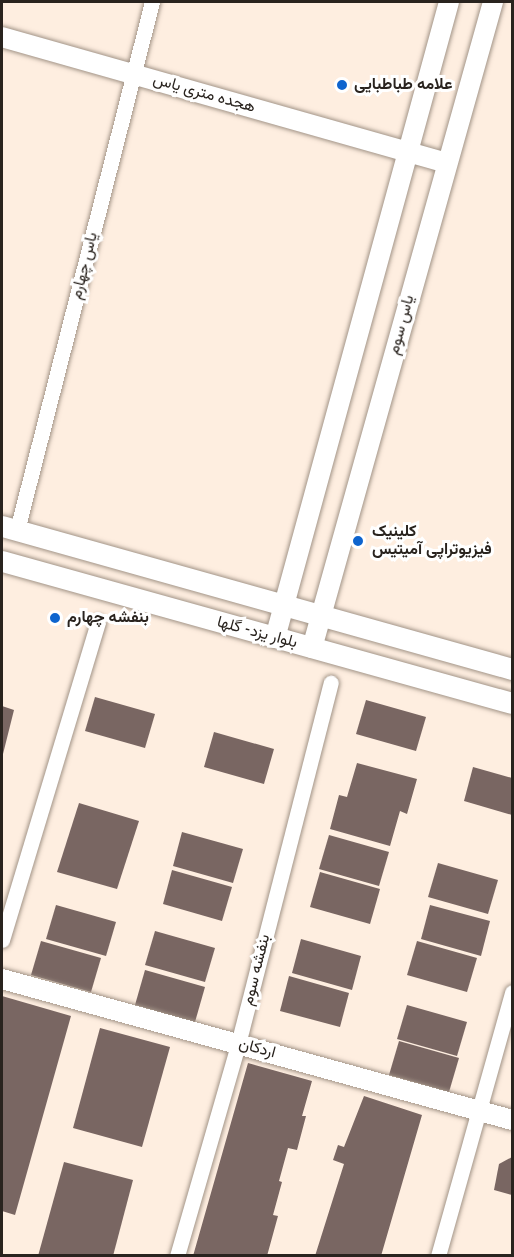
<!DOCTYPE html>
<html>
<head>
<meta charset="utf-8">
<style>
	body { margin:0 }
	#map { position:relative; width:514px; height:1257px; overflow:hidden; background:#feeee0; font-family:Overpass,Vazirmatn,sans-serif }
	div>[style] { position:absolute }
	.building>* { inset:0; background:#796662 }
	.roads { filter:drop-shadow(0 0 2px #a29487) drop-shadow(0 0 2px #a29487) }
	.minor>* { height:15px; margin:-7.5px; padding:0 7.5px; transform-origin:7.5px; border-radius:7.5px; background:#fff }
	.tertiary>* { height:20px; margin:-10px; padding:0 10px; transform-origin:10px; border-radius:10px; background:#fff }
	.secondary>* { height:21px; margin:-10.5px; padding:0 10.5px; transform-origin:10.5px; border-radius:10.5px; background:#fff }
	.dots>* { width:16px; height:16px; translate:-50% -50%; box-sizing:border-box; border:3px solid #fff; border-radius:50% }
	span { translate:-50% -50%; white-space:nowrap; text-align:center; line-height:1.15; -webkit-text-stroke:6px #fff; paint-order:stroke }
	.poi-label { font-size:16px; color:#29231e; font-weight:700 }
	.left { translate:0 -50%; text-align:left }
	.street-label { font-size:16px; color:#29231e }
	.frame { position:absolute; inset:0; border:3px solid #29231e; pointer-events:none }
</style>
</head>
<body>
<div id="map">
	<div class="building">
		<i style="clip-path:polygon(95px 697px,155px 714px,145px 748px,85px 731px)"></i>
		<i style="clip-path:polygon(366px 700px,426px 717px,416px 751px,356px 734px)"></i>
		<i style="clip-path:polygon(2px 706px,14px 710px,2px 758px)"></i>
		<i style="clip-path:polygon(214px 732px,274px 749px,264px 784px,204px 767px)"></i>
		<i style="clip-path:polygon(357px 763px,417px 779px,407px 814px,400px 811px,390px 846px,330px 829px,339px 795px,347px 797px)"></i>
		<i style="clip-path:polygon(473px 767px,512px 778px,512px 815px,464px 801px)"></i>
		<i style="clip-path:polygon(79px 803px,139px 821px,117px 889px,57px 872px)"></i>
		<i style="clip-path:polygon(182px 832px,243px 849px,233px 883px,173px 866px)"></i>
		<i style="clip-path:polygon(329px 835px,389px 852px,379px 886px,319px 869px)"></i>
		<i style="clip-path:polygon(438px 863px,498px 880px,488px 914px,428px 897px)"></i>
		<i style="clip-path:polygon(172px 870px,232px 887px,222px 921px,163px 904px)"></i>
		<i style="clip-path:polygon(320px 872px,380px 889px,370px 924px,310px 907px)"></i>
		<i style="clip-path:polygon(56px 905px,116px 922px,106px 956px,46px 939px)"></i>
		<i style="clip-path:polygon(430px 905px,490px 921px,481px 956px,421px 939px)"></i>
		<i style="clip-path:polygon(155px 931px,215px 948px,205px 982px,145px 965px)"></i>
		<i style="clip-path:polygon(301px 939px,361px 956px,352px 990px,292px 973px)"></i>
		<i style="clip-path:polygon(41px 941px,101px 958px,91px 992px,31px 975px)"></i>
		<i style="clip-path:polygon(417px 941px,477px 958px,467px 992px,407px 975px)"></i>
		<i style="clip-path:polygon(145px 970px,205px 987px,195px 1022px,135px 1005px)"></i>
		<i style="clip-path:polygon(289px 976px,349px 993px,340px 1027px,280px 1011px)"></i>
		<i style="clip-path:polygon(2px 996px,71px 1016px,15px 1215px,2px 1211px)"></i>
		<i style="clip-path:polygon(407px 1005px,467px 1022px,457px 1056px,397px 1039px)"></i>
		<i style="clip-path:polygon(100px 1028px,170px 1047px,142px 1147px,73px 1128px)"></i>
		<i style="clip-path:polygon(399px 1041px,459px 1058px,449px 1092px,389px 1075px)"></i>
		<i style="clip-path:polygon(248px 1063px,312px 1081px,302px 1116px,306px 1116px,297px 1150px,288px 1148px,279px 1181px,282px 1182px,273px 1215px,278px 1216px,267px 1256px,193px 1256px)"></i>
		<i style="clip-path:polygon(364px 1096px,422px 1115px,381px 1256px,315px 1256px,344px 1164px,333px 1160px,338px 1145px,344px 1147px)"></i>
		<i style="clip-path:polygon(512px 1157px,512px 1195px,494px 1190px,499px 1164px)"></i>
		<i style="clip-path:polygon(64px 1162px,133px 1180px,113px 1256px,38px 1256px)"></i>
	</div>
	<div class="roads">
		<div class="minor">
			<i style="left:17px;top:530px;width:545px;rotate:-75.66deg"></i>
			<i style="left:2px;top:940px;width:332px;rotate:-73.2deg"></i>
			<i style="left:177px;top:1256px;width:221px;rotate:-73.9deg"></i>
			<i style="left:238px;top:1044px;width:373px;rotate:-75.6deg"></i>
			<i style="left:438px;top:1256px;width:274px;rotate:-74.3deg"></i>
		</div>
		<div class="tertiary">
			<i style="left:2px;top:37px;width:462px;rotate:15.8deg"></i>
			<i style="left:275px;top:638px;width:659px;rotate:-74.7deg"></i>
			<i style="left:312px;top:648px;width:671px;rotate:-74.35deg"></i>
			<i style="left:2px;top:979px;width:529px;rotate:15.45deg"></i>
		</div>
		<div class="secondary">
			<i style="left:2px;top:526px;width:530px;rotate:15.66deg"></i>
			<i style="left:2px;top:561px;width:529px;rotate:15.56deg"></i>
		</div>
	</div>
	<div class="dots">
		<i style="left:342px;top:85px;background:#0e64ce"></i>
		<i style="left:358px;top:541px;background:#0e64ce"></i>
		<i style="left:55px;top:618px;background:#0e64ce"></i>
	</div>
	<div class="poi-label">
		<span class="left" style="left:354px;top:85px">علامه طباطبایی</span>
		<span class="left" style="left:372px;top:541px">کلینیک<br>فیزیوتراپی آمیتیس</span>
		<span class="left" style="left:67px;top:618px">بنفشه چهارم</span>
	</div>
	<div class="street-label">
		<span style="left:204px;top:94px;rotate:16deg">هجده متری یاس</span>
		<span style="left:85px;top:266px;rotate:-76deg">یاس چهارم</span>
		<span style="left:402px;top:325px;rotate:-75deg">یاس سوم</span>
		<span style="left:257px;top:633px;rotate:15deg">بلوار یزد- گلها</span>
		<span style="left:257px;top:970px;rotate:-76deg">بنفشه سوم</span>
		<span style="left:257px;top:1049px;rotate:15deg">اردکان</span>
	</div>
	<div class="frame"></div>
</div>
</body>
</html>
